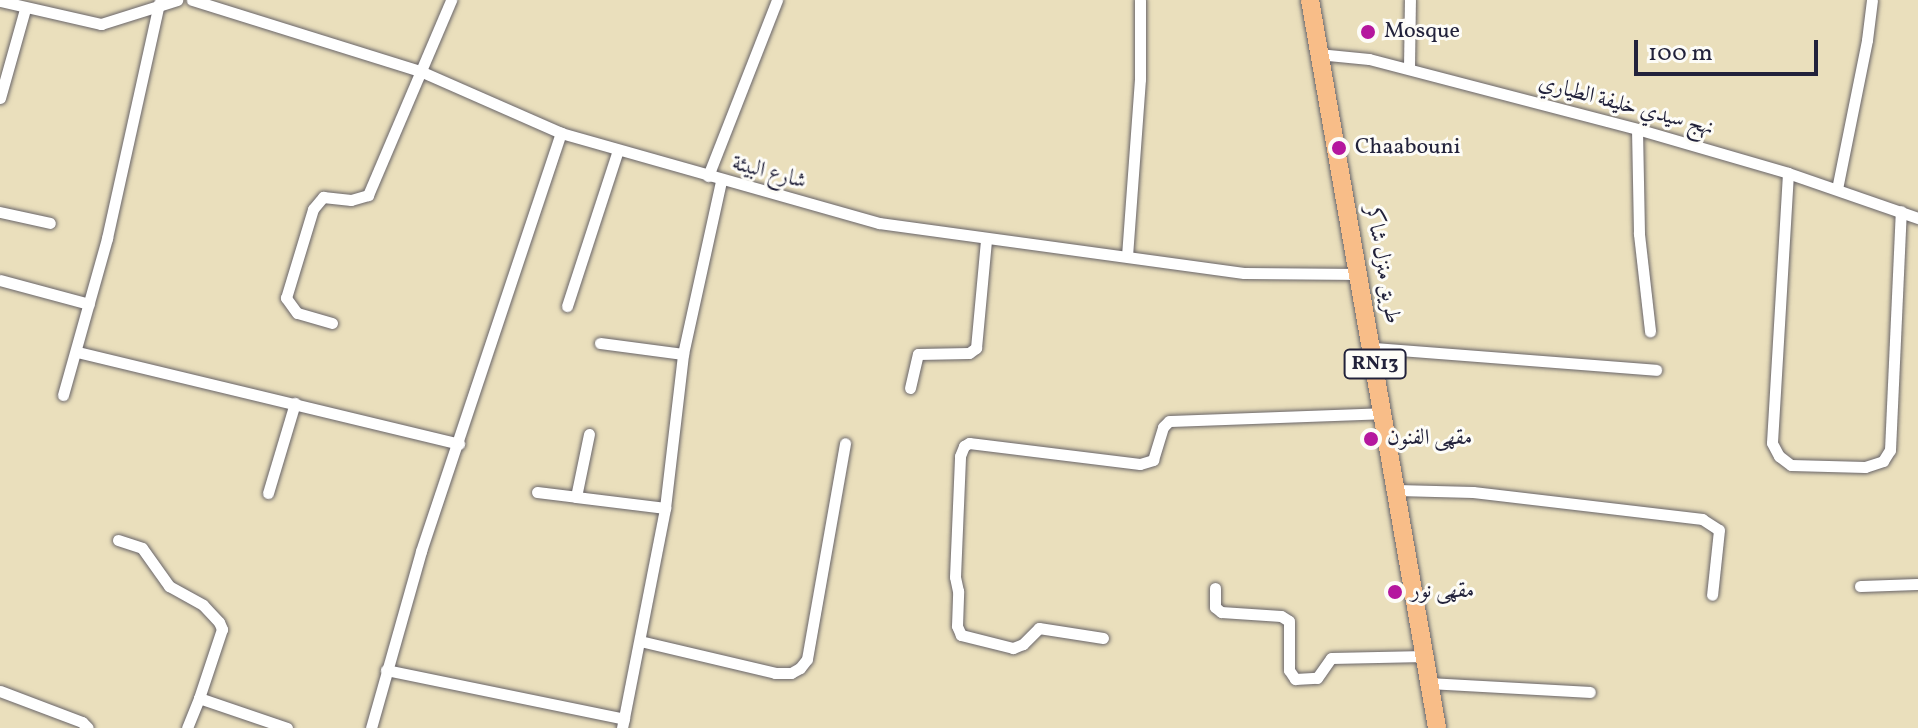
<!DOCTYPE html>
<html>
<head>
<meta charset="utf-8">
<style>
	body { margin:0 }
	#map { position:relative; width:1918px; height:728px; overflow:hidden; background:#eadfbc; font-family:Vollkorn,Amiri,serif }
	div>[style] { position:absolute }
	.roads { filter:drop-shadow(0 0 2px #686468) drop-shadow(0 0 2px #686468) }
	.minor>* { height:11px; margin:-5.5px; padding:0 5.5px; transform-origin:5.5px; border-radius:5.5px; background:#fff }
	.primary>* { height:18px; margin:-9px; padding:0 9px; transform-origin:9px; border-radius:9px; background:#f8bd88 }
	.dots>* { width:22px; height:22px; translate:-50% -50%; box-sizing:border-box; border:4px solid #fdfcf7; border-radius:50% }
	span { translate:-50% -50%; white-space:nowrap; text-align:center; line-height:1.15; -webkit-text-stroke:6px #fdfcf7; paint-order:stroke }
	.shield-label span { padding:2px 6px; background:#fdfcf7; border:2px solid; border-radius:6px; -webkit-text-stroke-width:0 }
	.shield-label { font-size:20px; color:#22223b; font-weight:700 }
	.poi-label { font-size:22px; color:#22223b }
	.left { translate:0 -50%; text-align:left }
	.street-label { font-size:22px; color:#22223b }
	.scale { position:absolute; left:1634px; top:40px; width:184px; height:36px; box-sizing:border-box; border:4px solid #22223b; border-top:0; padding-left:10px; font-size:24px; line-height:28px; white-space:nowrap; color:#22223b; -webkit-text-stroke:6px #fdfcf7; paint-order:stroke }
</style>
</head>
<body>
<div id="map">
	<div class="roads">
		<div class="minor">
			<i style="left:192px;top:0;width:239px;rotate:17.3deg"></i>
			<i style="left:420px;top:71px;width:154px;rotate:23.7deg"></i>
			<i style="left:561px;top:133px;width:330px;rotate:15.8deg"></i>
			<i style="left:879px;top:223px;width:368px;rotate:7.8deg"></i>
			<i style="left:1244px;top:273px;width:116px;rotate:0.5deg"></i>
			<i style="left:0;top:1px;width:104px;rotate:12.8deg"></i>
			<i style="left:101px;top:24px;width:80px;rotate:-17.5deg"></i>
			<i style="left:1318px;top:54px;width:51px;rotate:5.6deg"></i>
			<i style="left:1369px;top:59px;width:277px;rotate:14.6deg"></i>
			<i style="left:1637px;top:129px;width:157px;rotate:16.2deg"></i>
			<i style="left:1788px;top:173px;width:138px;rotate:19.1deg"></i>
			<i style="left:1409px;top:68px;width:68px;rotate:-89.2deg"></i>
			<i style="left:0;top:98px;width:92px;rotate:-74.3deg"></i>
			<i style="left:1637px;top:129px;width:105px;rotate:88.9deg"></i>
			<i style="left:1639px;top:234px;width:98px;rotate:83.5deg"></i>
			<i style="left:1788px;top:173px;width:270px;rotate:93.4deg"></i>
			<i style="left:1772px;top:443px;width:15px;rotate:62deg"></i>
			<i style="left:1779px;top:456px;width:15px;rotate:37deg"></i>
			<i style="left:1791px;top:465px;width:74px;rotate:1.5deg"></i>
			<i style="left:1865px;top:467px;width:19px;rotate:-18deg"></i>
			<i style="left:1883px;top:461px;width:13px;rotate:-58deg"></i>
			<i style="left:1890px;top:450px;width:239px;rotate:-87.4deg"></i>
			<i style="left:708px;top:176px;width:189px;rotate:-68.6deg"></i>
			<i style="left:1837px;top:189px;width:152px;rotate:-78.6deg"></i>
			<i style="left:1867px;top:40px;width:40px;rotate:-82.9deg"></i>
			<i style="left:0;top:212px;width:51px;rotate:12.4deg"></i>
			<i style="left:1127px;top:256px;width:177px;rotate:-85.8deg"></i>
			<i style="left:1140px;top:79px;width:79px;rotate:-90deg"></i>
			<i style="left:0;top:280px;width:92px;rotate:15.1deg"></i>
			<i style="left:567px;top:306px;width:164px;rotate:-71.9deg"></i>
			<i style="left:332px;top:323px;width:36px;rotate:-164deg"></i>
			<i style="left:297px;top:313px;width:19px;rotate:-126deg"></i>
			<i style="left:286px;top:298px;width:93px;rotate:-73.1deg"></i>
			<i style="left:313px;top:209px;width:16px;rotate:-50deg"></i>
			<i style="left:323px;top:197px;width:28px;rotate:6deg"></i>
			<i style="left:351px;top:200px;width:18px;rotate:-16deg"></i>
			<i style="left:368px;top:195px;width:212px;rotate:-66.9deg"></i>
			<i style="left:600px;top:343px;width:84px;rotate:7.5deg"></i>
			<i style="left:1373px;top:348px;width:284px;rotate:4.4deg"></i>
			<i style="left:77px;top:352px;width:393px;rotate:13.5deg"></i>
			<i style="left:910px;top:388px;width:35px;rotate:-77deg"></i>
			<i style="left:918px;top:354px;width:51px;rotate:-1.1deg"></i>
			<i style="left:969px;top:353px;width:9px;rotate:-36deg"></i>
			<i style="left:976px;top:348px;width:108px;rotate:-84.7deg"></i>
			<i style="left:63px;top:395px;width:163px;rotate:-74.3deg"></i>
			<i style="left:107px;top:238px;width:241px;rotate:-77.5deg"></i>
			<i style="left:589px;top:434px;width:64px;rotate:101.7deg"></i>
			<i style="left:576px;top:497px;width:90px;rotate:7deg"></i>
			<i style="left:1397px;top:490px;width:76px;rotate:1.5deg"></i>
			<i style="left:1473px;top:492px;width:231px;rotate:6.7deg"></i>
			<i style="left:1702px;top:519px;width:20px;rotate:33deg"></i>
			<i style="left:1719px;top:530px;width:65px;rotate:96.1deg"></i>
			<i style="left:537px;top:492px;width:39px;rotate:7deg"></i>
			<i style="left:268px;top:493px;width:94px;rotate:-73.3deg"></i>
			<i style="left:118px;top:540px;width:25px;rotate:18deg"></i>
			<i style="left:142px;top:548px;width:47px;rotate:54.6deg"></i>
			<i style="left:169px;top:586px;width:39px;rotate:29deg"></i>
			<i style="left:203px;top:605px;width:23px;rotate:47deg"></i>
			<i style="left:219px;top:622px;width:8px;rotate:67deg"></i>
			<i style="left:222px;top:629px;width:73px;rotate:108.4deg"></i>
			<i style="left:199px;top:698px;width:93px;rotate:18.8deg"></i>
			<i style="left:1860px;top:586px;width:58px;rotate:-2deg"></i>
			<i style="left:1215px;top:588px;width:19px;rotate:90deg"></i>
			<i style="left:1215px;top:607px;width:8px;rotate:40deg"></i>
			<i style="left:1221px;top:612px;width:60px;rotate:3.8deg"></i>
			<i style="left:1281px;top:616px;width:9px;rotate:32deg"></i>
			<i style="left:1289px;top:621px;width:49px;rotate:90deg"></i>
			<i style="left:1289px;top:670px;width:11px;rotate:56deg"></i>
			<i style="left:1295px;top:679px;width:22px;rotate:-3deg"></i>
			<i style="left:1317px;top:678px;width:24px;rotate:-55deg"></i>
			<i style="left:1331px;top:658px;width:94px;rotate:-1.2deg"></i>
			<i style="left:1103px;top:638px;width:65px;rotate:-171.1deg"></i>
			<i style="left:1039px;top:628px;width:23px;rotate:135deg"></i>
			<i style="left:1023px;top:644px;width:11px;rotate:158deg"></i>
			<i style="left:1013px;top:648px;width:54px;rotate:-166deg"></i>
			<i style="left:961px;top:635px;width:10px;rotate:-114deg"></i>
			<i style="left:957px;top:626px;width:35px;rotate:-88deg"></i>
			<i style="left:958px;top:591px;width:14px;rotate:-102deg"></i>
			<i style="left:955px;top:577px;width:121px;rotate:-87.6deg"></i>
			<i style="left:960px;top:456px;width:11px;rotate:-68deg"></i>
			<i style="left:964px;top:446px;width:6px;rotate:-31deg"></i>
			<i style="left:969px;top:443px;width:172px;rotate:7deg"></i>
			<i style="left:1140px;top:464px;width:14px;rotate:-17deg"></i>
			<i style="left:1153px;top:460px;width:34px;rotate:-73deg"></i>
			<i style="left:1163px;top:427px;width:8px;rotate:-45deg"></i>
			<i style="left:1169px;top:421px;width:214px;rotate:-2.1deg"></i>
			<i style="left:640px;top:641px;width:139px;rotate:13.3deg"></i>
			<i style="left:775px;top:673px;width:16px"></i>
			<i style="left:791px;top:673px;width:10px;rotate:-29deg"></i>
			<i style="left:800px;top:668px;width:11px;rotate:-52deg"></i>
			<i style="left:807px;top:659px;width:219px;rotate:-80deg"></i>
			<i style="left:386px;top:670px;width:243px;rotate:11.6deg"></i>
			<i style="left:1429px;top:683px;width:161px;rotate:3.2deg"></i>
			<i style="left:0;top:691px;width:88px;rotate:20.7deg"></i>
			<i style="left:82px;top:722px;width:8px;rotate:45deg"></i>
			<i style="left:187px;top:728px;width:32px;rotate:-68deg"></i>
			<i style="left:371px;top:728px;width:184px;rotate:-74.2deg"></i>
			<i style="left:421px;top:551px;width:441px;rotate:-71.5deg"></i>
			<i style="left:622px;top:728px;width:224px;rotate:-78.9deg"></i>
			<i style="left:665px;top:508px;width:155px;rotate:-83.3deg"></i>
			<i style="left:683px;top:354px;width:177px;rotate:-77.6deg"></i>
		</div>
		<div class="primary">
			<i style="left:1310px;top:0;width:739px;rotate:80.1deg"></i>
		</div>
	</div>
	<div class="dots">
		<i style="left:1368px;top:32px;background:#b5179e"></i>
		<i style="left:1339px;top:148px;background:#b5179e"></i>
		<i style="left:1371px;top:439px;background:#b5179e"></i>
		<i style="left:1395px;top:592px;background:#b5179e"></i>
	</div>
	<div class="shield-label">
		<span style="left:1375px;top:364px">RN13</span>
	</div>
	<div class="poi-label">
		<span class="left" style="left:1384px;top:32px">Mosque</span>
		<span class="left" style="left:1355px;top:148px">Chaabouni</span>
		<span class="left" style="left:1387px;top:439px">مقهى الفنون</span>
		<span class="left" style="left:1411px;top:592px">مقهى نور</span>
	</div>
	<div class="street-label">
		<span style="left:1626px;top:106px;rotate:15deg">نهج سيدي خليفة الطياري</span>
		<span style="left:769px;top:173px;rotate:15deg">شارع البيئة</span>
		<span style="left:1382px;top:265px;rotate:80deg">طريق منزل شاكر</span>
	</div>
	<div class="scale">100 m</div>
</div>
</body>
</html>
